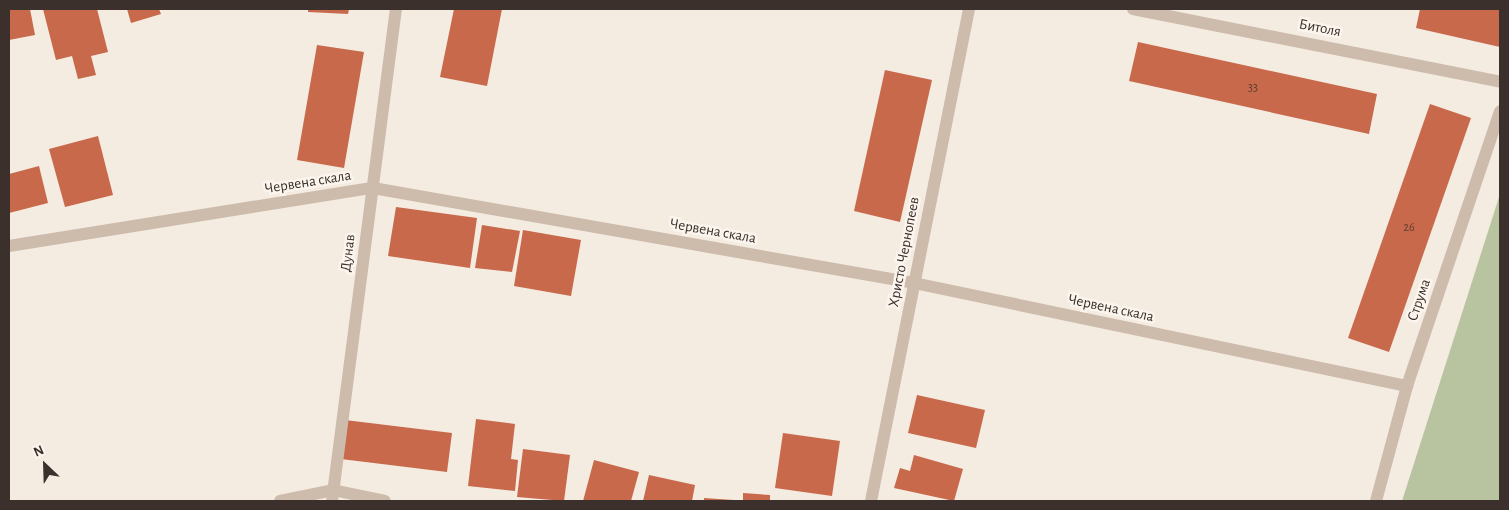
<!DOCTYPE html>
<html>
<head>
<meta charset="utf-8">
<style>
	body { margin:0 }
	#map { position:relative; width:1509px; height:510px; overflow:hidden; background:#f4ebe1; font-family:"Alegreya Sans",sans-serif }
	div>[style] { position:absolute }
	.green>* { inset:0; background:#b8c4a0 }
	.building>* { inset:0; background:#c8694b }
	.minor>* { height:12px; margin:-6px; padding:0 6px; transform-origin:6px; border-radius:6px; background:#cdbbac }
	span { translate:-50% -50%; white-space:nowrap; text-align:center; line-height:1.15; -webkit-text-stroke:5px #fbf5ee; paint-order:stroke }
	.number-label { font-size:12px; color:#5e3e33 }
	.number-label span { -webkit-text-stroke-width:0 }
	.street-label { font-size:15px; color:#3b302b }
	.frame { position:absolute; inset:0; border:10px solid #3b302b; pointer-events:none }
	.north { position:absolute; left:20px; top:440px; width:50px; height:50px; -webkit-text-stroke:4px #fbf5ee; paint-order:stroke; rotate:336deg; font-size:14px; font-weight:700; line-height:20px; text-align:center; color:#3b302b }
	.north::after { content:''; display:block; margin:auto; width:18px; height:22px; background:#3b302b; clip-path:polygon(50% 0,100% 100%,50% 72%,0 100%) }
</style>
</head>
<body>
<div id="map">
	<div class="green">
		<i style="clip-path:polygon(1500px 194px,1500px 501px,1402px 501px)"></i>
	</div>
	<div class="building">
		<i style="clip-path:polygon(9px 9px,30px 9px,35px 35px,9px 40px)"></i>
		<i style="clip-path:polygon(43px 9px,97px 9px,108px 52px,91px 56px,96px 75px,78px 79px,72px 56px,56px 60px)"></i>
		<i style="clip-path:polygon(127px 9px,159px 9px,161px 14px,131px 23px)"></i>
		<i style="clip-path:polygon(308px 9px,349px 9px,348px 14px,308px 12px)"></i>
		<i style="clip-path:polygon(454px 9px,502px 9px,487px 86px,440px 77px)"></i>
		<i style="clip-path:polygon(1420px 9px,1500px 9px,1500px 47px,1416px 28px)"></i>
		<i style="clip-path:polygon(1138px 42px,1377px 94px,1369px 134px,1129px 81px)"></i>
		<i style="clip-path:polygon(317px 45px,364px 52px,344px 168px,297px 160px)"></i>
		<i style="clip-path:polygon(885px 70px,932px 80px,900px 222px,854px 211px)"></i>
		<i style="clip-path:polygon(1430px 104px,1471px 118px,1389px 352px,1348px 338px)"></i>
		<i style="clip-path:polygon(98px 136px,113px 195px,65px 207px,49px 149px)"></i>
		<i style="clip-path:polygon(39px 166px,48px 203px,9px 213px,9px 174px)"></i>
		<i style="clip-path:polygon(396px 207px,477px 218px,470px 268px,388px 256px)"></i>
		<i style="clip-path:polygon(482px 225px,520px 231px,512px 272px,475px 268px)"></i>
		<i style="clip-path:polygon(523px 230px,581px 240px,571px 296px,514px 286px)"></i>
		<i style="clip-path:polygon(917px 395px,985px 410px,976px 448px,908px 433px)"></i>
		<i style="clip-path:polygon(476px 419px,515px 424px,511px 459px,518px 460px,515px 491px,468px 486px)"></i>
		<i style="clip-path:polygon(345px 420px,452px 433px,447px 472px,341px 459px)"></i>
		<i style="clip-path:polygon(783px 433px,840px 441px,832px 496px,775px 488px)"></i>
		<i style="clip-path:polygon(523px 449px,570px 455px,564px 501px,517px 497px)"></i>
		<i style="clip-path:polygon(914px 455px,963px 469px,954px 501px,894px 488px,900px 468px,910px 471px)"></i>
		<i style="clip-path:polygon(594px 460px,639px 472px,631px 501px,583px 501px)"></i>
		<i style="clip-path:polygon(649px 475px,695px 485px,692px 501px,643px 501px)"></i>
		<i style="clip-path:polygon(743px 493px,770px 495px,770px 501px,743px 501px)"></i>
		<i style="clip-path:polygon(704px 498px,734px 500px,734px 501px,704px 501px)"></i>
	</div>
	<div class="minor">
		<i style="left:1133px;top:9px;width:374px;rotate:11.2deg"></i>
		<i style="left:9px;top:246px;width:369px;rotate:-9.1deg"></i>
		<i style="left:373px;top:188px;width:549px;rotate:9.96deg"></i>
		<i style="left:914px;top:283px;width:504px;rotate:11.8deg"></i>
		<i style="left:280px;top:501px;width:54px;rotate:-11.7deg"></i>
		<i style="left:333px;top:490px;width:53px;rotate:11.9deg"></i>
		<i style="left:332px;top:501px;width:496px;rotate:-82.6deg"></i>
		<i style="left:871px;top:501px;width:502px;rotate:-78.73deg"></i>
		<i style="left:1376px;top:501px;width:119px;rotate:-74.9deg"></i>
		<i style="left:1407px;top:386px;width:290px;rotate:-71.3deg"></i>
	</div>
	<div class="number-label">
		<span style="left:1253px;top:88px">33</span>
		<span style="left:1409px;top:228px">26</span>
	</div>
	<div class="street-label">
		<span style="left:1320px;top:28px;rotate:11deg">Битоля</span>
		<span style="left:308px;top:182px;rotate:-9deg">Червена скала</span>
		<span style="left:713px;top:231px;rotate:10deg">Червена скала</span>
		<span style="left:904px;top:252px;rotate:-79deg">Христо Чернопеев</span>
		<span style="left:348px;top:253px;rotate:-83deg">Дунав</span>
		<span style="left:1419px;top:300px;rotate:-71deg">Струма</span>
		<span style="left:1111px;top:308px;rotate:12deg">Червена скала</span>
	</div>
	<div class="frame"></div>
	<div class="north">N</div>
</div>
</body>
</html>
